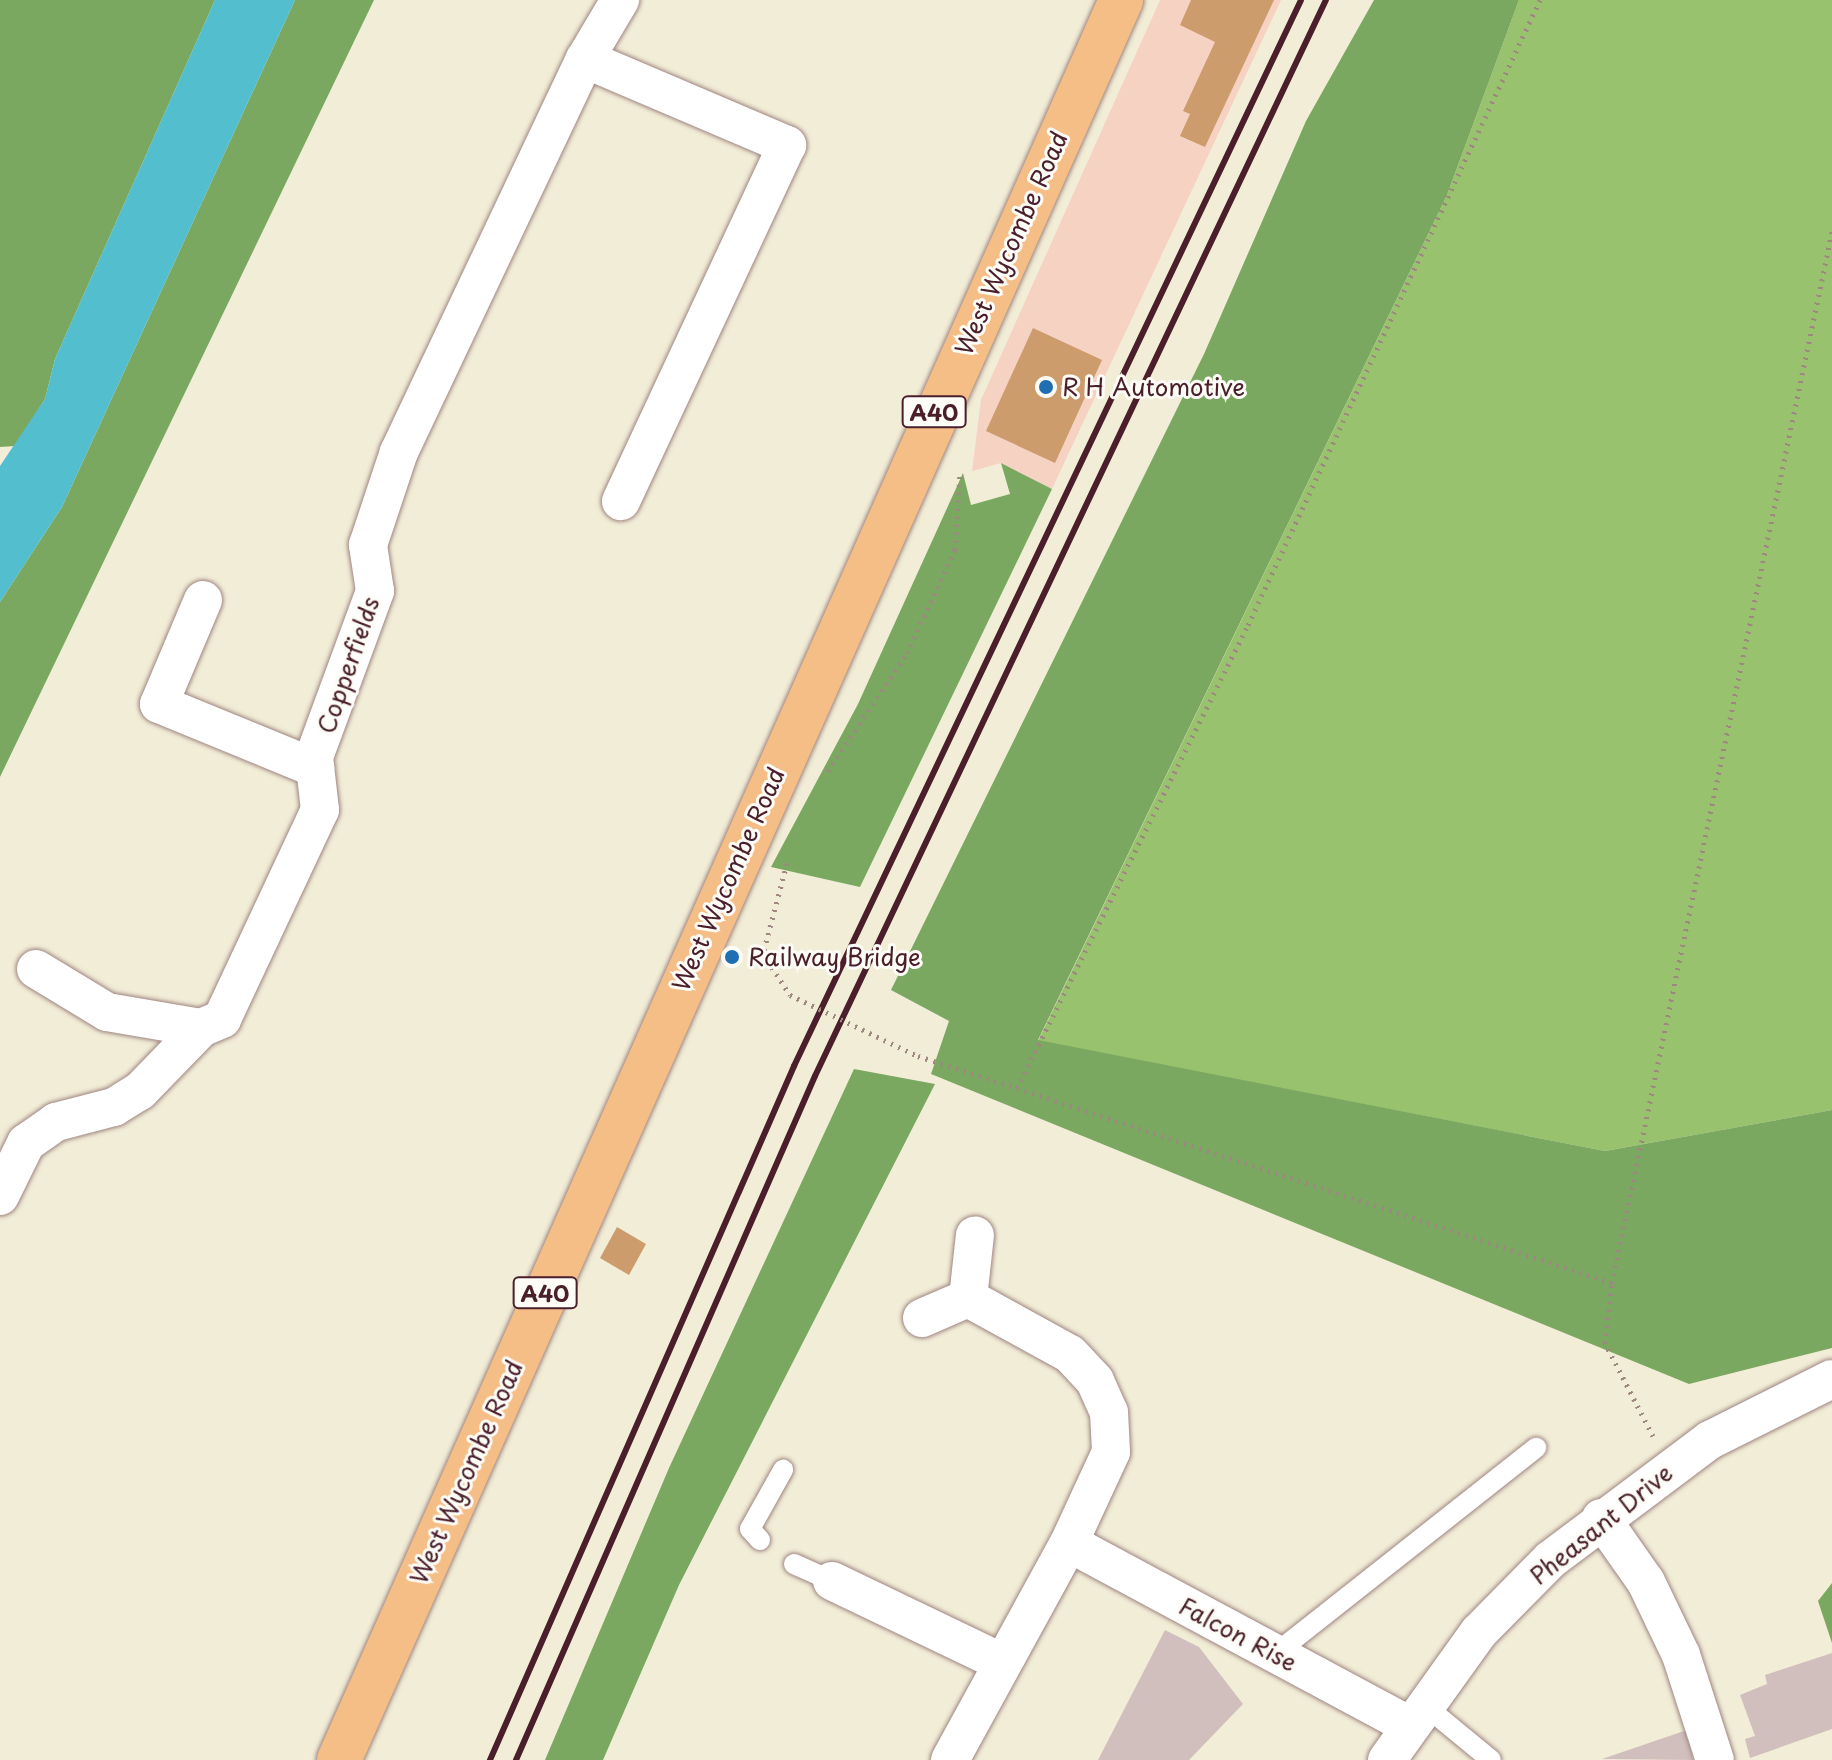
<!DOCTYPE html>
<html>
<head>
<meta charset="utf-8">
<style>
	body { margin:0 }
	#map { position:relative; width:1832px; height:1760px; overflow:hidden; background:#f2edd7; font-family:"Playpen Sans",sans-serif }
	div>[style] { position:absolute }
	.built>* { inset:0; background:#f6d2c3 }
	.industrial>* { inset:0; background:#d1bfbd }
	.green>* { inset:0; background:#99c26e }
	.forest>* { inset:0; background:#7aa861 }
	.water>* { inset:0; background:#53bece }
	.building>* { inset:0; background:#cc9c6d }
	.path>* { height:5px; margin-top:-2.5px; transform-origin:0; background:repeating-linear-gradient(90deg,#9e8681 0 2px,transparent 0 8px) }
	.roads { filter:drop-shadow(0 0 2px #9e8681) drop-shadow(0 0 2px #9e8681) }
	.service>* { height:20px; margin:-10px; padding:0 10px; transform-origin:10px; border-radius:10px; background:#fff }
	.minor>* { height:38px; margin:-19px; padding:0 19px; transform-origin:19px; border-radius:19px; background:#fff }
	.trunk>* { height:44px; margin:-22px; padding:0 22px; transform-origin:22px; border-radius:22px; background:#f6be87 }
	.rail>* { height:6px; margin:-3px; padding:0 3px; transform-origin:3px; border-radius:3px; background:#4a1f2b }
	.path-bridge>* { height:5px; margin-top:-2.5px; transform-origin:0; background:repeating-linear-gradient(90deg,#9e8681 0 2px,transparent 0 8px) }
	.dots>* { width:22px; height:22px; translate:-50% -50%; box-sizing:border-box; border:4px solid #fdfcf7; border-radius:50% }
	span { translate:-50% -50%; white-space:nowrap; text-align:center; line-height:1.15; -webkit-text-stroke:6px #fdfcf7; paint-order:stroke }
	.shield-label span { padding:2px 6px; background:#fdfcf7; border:2px solid; border-radius:6px; -webkit-text-stroke-width:0 }
	.shield-label { font-size:22px; color:#4a1f2b; font-weight:700 }
	.street-label { font-size:24px; color:#4a1f2b }
	.poi-label { font-size:24px; color:#4a1f2b }
	.left { translate:0 -50%; text-align:left }
</style>
</head>
<body>
<div id="map">
	<div class="built">
		<i style="clip-path:polygon(1160px 0,1281px 0,1052px 489px,1001px 463px,972px 471px,981px 400px)"></i>
	</div>
	<div class="industrial">
		<i style="clip-path:polygon(1165px 1630px,1199px 1647px,1243px 1704px,1189px 1760px,1098px 1760px)"></i>
		<i style="clip-path:polygon(1832px 1653px,1832px 1729px,1750px 1758px,1745px 1739px,1755px 1736px,1740px 1695px,1767px 1684px,1765px 1675px)"></i>
		<i style="clip-path:polygon(1687px 1730px,1693px 1760px,1602px 1759px)"></i>
	</div>
	<div class="green">
		<i style="clip-path:polygon(1519px 0,1832px 0,1832px 1110px,1605px 1151px,1038px 1041px,1447px 195px)"></i>
	</div>
	<div class="forest">
		<i style="clip-path:polygon(0 0,215px 0,55px 359px,45px 399px,15px 446px,0 447px)"></i>
		<i style="clip-path:polygon(295px 0,374px 0,0 777px,0 602px,62px 507px)"></i>
		<i style="clip-path:polygon(1374px 0,1519px 0,1447px 195px,1038px 1040px,1605px 1151px,1832px 1110px,1832px 1348px,1689px 1384px,931px 1074px,949px 1021px,891px 990px,1204px 354px,1306px 121px)"></i>
		<i style="clip-path:polygon(1001px 463px,1052px 489px,860px 887px,771px 867px,858px 704px,963px 473px,971px 505px,1010px 494px)"></i>
		<i style="clip-path:polygon(854px 1069px,935px 1084px,679px 1585px,603px 1760px,545px 1760px,669px 1468px)"></i>
		<i style="clip-path:polygon(1832px 1583px,1832px 1643px,1818px 1601px)"></i>
	</div>
	<div class="water">
		<i style="clip-path:polygon(215px 0,295px 0,62px 507px,0 602px,0 466px,45px 399px,55px 359px)"></i>
	</div>
	<div class="building">
		<i style="clip-path:polygon(1191px 0,1274px 0,1205px 147px,1180px 136px,1190px 114px,1183px 111px,1215px 42px,1180px 25px)"></i>
		<i style="clip-path:polygon(1033px 328px,1102px 360px,1055px 463px,986px 431px)"></i>
		<i style="clip-path:polygon(617px 1227px,646px 1244px,629px 1275px,600px 1258px)"></i>
	</div>
	<div class="path">
		<i style="left:828px;top:771px;width:142px;rotate:-56.2deg"></i>
		<i style="left:907px;top:653px;width:114px;rotate:-65deg"></i>
		<i style="left:955px;top:550px;width:78px;rotate:-86.3deg"></i>
		<i style="left:787px;top:863px;width:94px;rotate:104.8deg"></i>
		<i style="left:763px;top:954px;width:49px;rotate:56.6deg"></i>
		<i style="left:918px;top:1056px;width:730px;rotate:18.11deg"></i>
		<i style="left:1017px;top:1088px;width:517px;rotate:-63.48deg"></i>
		<i style="left:1248px;top:625px;width:690px;rotate:-64.96deg"></i>
		<i style="left:1653px;top:1436px;width:105px;rotate:-117.3deg"></i>
		<i style="left:1605px;top:1343px;width:60px;rotate:-83.3deg"></i>
		<i style="left:1612px;top:1283px;width:1074px;rotate:-78.18deg"></i>
	</div>
	<div class="roads">
		<div class="service">
			<i style="left:760px;top:1540px;width:15px;rotate:-132deg"></i>
			<i style="left:750px;top:1529px;width:68px;rotate:-60.8deg"></i>
			<i style="left:794px;top:1564px;width:42px;rotate:24.1deg"></i>
			<i style="left:1275px;top:1654px;width:333px;rotate:-38.3deg"></i>
			<i style="left:1423px;top:1704px;width:88px;rotate:39.5deg"></i>
		</div>
		<div class="minor">
			<i style="left:585px;top:59px;width:220px;rotate:23.1deg"></i>
			<i style="left:787px;top:145px;width:393px;rotate:115deg"></i>
			<i style="left:203px;top:600px;width:113px;rotate:112.9deg"></i>
			<i style="left:159px;top:704px;width:169px;rotate:22.3deg"></i>
			<i style="left:36px;top:969px;width:83px;rotate:31.2deg"></i>
			<i style="left:107px;top:1012px;width:95px;rotate:9.7deg"></i>
			<i style="left:201px;top:1028px;width:23px;rotate:-23deg"></i>
			<i style="left:222px;top:1019px;width:231px;rotate:-64.9deg"></i>
			<i style="left:320px;top:810px;width:53px;rotate:-96.5deg"></i>
			<i style="left:314px;top:757px;width:177px;rotate:-69.8deg"></i>
			<i style="left:375px;top:591px;width:47px;rotate:-98.7deg"></i>
			<i style="left:368px;top:545px;width:98px;rotate:-71.6deg"></i>
			<i style="left:399px;top:452px;width:435px;rotate:-64.7deg"></i>
			<i style="left:585px;top:59px;width:69px;rotate:-59.3deg"></i>
			<i style="left:0;top:1196px;width:59px;rotate:-63.9deg"></i>
			<i style="left:26px;top:1143px;width:37px;rotate:-35deg"></i>
			<i style="left:56px;top:1122px;width:60px;rotate:-14.5deg"></i>
			<i style="left:114px;top:1107px;width:31px;rotate:-32deg"></i>
			<i style="left:140px;top:1091px;width:88px;rotate:-45.9deg"></i>
			<i style="left:968px;top:1298px;width:116px;rotate:28.8deg"></i>
			<i style="left:1070px;top:1354px;width:37px;rotate:47deg"></i>
			<i style="left:1095px;top:1381px;width:34px;rotate:66deg"></i>
			<i style="left:1109px;top:1412px;width:40px;rotate:87.1deg"></i>
			<i style="left:1111px;top:1452px;width:100px;rotate:114.8deg"></i>
			<i style="left:1069px;top:1543px;width:383px;rotate:28.2deg"></i>
			<i style="left:922px;top:1318px;width:50px;rotate:-23.5deg"></i>
			<i style="left:968px;top:1298px;width:63px;rotate:-83.7deg"></i>
			<i style="left:1601px;top:1518px;width:78px;rotate:54.9deg"></i>
			<i style="left:1646px;top:1582px;width:81px;rotate:64.4deg"></i>
			<i style="left:1681px;top:1655px;width:110px;rotate:72.1deg"></i>
			<i style="left:832px;top:1581px;width:187px;rotate:25.6deg"></i>
			<i style="left:950px;top:1760px;width:247px;rotate:-61.3deg"></i>
			<i style="left:1387px;top:1760px;width:158px;rotate:-54.3deg"></i>
			<i style="left:1479px;top:1632px;width:101px;rotate:-45.4deg"></i>
			<i style="left:1550px;top:1560px;width:200px;rotate:-36.9deg"></i>
			<i style="left:1710px;top:1440px;width:136px;rotate:-26.6deg"></i>
		</div>
		<div class="trunk">
			<i style="left:339px;top:1760px;width:1926px;rotate:-66.04deg"></i>
		</div>
	</div>
	<div class="rail">
		<i style="left:490px;top:1760px;width:758px;rotate:-66.34deg"></i>
		<i style="left:794px;top:1066px;width:1180px;rotate:-64.56deg"></i>
		<i style="left:516px;top:1760px;width:746px;rotate:-66.39deg"></i>
		<i style="left:815px;top:1076px;width:1191px;rotate:-64.6deg"></i>
	</div>
	<div class="path-bridge">
		<i style="left:790px;top:995px;width:142px;rotate:25.5deg"></i>
	</div>
	<div class="dots">
		<i style="left:1046px;top:387px;background:#1f6fb2"></i>
		<i style="left:732px;top:957px;background:#1f6fb2"></i>
	</div>
	<div class="shield-label">
		<span style="left:934px;top:412px">A40</span>
		<span style="left:545px;top:1293px">A40</span>
	</div>
	<div class="street-label">
		<span style="left:1011px;top:243px;rotate:-66deg">West Wycombe Road</span>
		<span style="left:348px;top:665px;rotate:-71deg">Copperfields</span>
		<span style="left:728px;top:879px;rotate:-66deg">West Wycombe Road</span>
		<span style="left:466px;top:1472px;rotate:-66deg">West Wycombe Road</span>
		<span style="left:1601px;top:1524px;rotate:-39deg">Pheasant Drive</span>
		<span style="left:1238px;top:1634px;rotate:28deg">Falcon Rise</span>
	</div>
	<div class="poi-label">
		<span class="left" style="left:1062px;top:387px">R H Automotive</span>
		<span class="left" style="left:748px;top:957px">Railway Bridge</span>
	</div>
</div>
</body>
</html>
